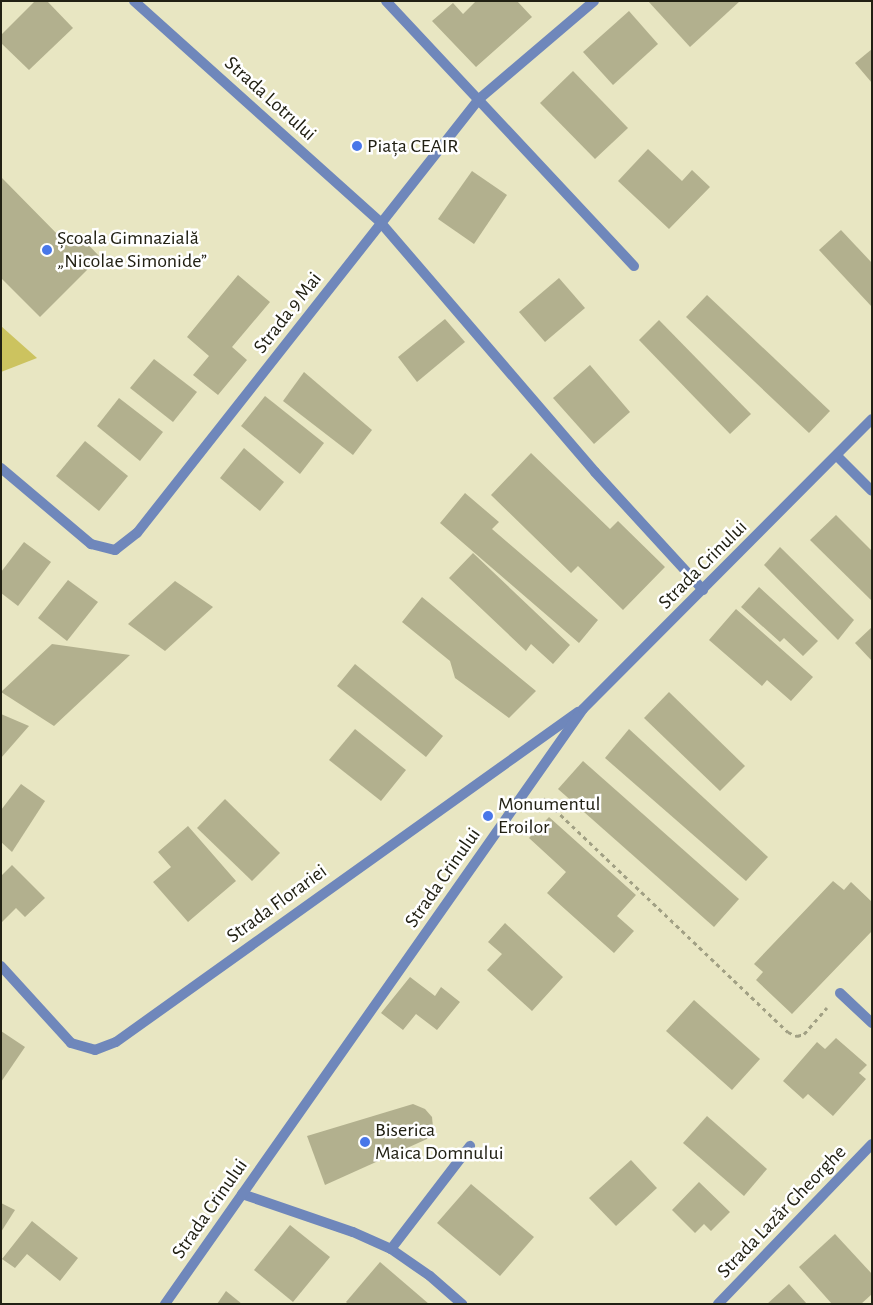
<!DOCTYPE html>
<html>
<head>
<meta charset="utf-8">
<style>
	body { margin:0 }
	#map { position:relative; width:873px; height:1305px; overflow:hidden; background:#e8e6c2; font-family:"Alegreya Sans",sans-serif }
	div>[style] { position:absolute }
	.green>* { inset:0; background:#ccc35f }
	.building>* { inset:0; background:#b2b08e }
	.path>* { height:3px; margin-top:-1.5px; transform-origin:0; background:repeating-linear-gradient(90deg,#a1a084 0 4px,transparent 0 8px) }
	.service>* { height:10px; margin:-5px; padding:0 5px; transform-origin:5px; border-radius:5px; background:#6f87bb }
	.minor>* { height:10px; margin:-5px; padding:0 5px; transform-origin:5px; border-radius:5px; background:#6f87bb }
	.dots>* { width:14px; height:14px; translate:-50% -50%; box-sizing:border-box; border:2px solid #fff; border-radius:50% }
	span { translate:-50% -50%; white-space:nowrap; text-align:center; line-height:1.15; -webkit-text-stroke:5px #fff; paint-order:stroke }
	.street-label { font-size:20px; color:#212013 }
	.poi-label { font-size:20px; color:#212013 }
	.left { translate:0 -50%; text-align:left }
	.frame { position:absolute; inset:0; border:2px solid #212013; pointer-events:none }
</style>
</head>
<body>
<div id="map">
	<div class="green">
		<i style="clip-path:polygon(1px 326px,37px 358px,1px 372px)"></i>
	</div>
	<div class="building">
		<i style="clip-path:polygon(35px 1px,47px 1px,73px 28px,29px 70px,1px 43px,1px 35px)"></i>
		<i style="clip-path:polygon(476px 1px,517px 1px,532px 17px,476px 67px,432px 21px,453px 3px,463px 14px)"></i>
		<i style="clip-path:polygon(648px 1px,740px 1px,690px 47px)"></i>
		<i style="clip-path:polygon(629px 11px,658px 44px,613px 85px,583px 52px)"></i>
		<i style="clip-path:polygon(872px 49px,872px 83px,855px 63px)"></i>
		<i style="clip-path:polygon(573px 71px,628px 128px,595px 159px,540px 103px)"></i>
		<i style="clip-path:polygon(648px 149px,682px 181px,692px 170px,710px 187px,669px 229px,618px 181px)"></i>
		<i style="clip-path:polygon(472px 171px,507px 195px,474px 244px,438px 219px)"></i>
		<i style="clip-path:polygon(1px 177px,66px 243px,77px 233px,100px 257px,40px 317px,1px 278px)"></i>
		<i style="clip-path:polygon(841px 230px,872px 263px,872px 307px,819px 250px)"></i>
		<i style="clip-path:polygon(238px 275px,270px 302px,232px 347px,247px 360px,218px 395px,193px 375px,209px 356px,187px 337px)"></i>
		<i style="clip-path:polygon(559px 278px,585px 308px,545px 342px,519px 312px)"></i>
		<i style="clip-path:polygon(707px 295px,830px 411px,809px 433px,686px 317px)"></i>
		<i style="clip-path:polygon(445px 319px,465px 342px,417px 382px,398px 357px)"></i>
		<i style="clip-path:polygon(659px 320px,751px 414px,730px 434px,639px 340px)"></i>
		<i style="clip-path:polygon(154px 359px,197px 392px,173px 422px,130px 388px)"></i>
		<i style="clip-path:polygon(590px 365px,630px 412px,594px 444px,553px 398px)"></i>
		<i style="clip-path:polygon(304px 372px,372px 430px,353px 455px,283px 401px)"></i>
		<i style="clip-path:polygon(265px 396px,324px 443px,300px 474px,241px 426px)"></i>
		<i style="clip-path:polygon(119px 398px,163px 432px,140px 461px,97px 426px)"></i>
		<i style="clip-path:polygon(85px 441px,128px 476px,99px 511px,56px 476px)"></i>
		<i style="clip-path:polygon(244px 448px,284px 482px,260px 511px,220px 478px)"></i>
		<i style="clip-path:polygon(531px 453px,610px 529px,618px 521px,665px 567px,623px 610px,578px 566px,571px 573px,491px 495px)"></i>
		<i style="clip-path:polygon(465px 493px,499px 522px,492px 529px,598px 620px,579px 643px,440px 523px)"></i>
		<i style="clip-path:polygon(836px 515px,872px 551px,872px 601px,810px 540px)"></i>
		<i style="clip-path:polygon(24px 542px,51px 562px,18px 606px,1px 593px,1px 572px)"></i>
		<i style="clip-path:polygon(780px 547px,854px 620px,838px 640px,764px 565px)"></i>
		<i style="clip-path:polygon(473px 553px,570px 645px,553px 664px,531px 644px,526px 651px,449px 578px)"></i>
		<i style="clip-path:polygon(68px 580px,98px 602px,67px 641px,38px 618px)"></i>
		<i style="clip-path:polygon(175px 581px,213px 607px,165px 651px,128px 624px)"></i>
		<i style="clip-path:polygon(759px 587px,818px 641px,803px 656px,784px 638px,780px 642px,741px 607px)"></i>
		<i style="clip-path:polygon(422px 597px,536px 691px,509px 718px,455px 678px,450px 661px,402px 622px)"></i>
		<i style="clip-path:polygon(736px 609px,813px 677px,791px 701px,767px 680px,762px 686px,709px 640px)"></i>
		<i style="clip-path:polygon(872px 627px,872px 661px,855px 643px)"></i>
		<i style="clip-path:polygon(52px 644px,130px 655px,54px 726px,1px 692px)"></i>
		<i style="clip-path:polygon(355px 664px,443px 736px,426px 757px,337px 686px)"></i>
		<i style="clip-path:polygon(669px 692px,745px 766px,720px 791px,644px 718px)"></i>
		<i style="clip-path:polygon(1px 714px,29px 726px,1px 758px)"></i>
		<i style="clip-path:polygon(355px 729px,406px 770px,381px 801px,329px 760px)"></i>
		<i style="clip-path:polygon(629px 729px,768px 857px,746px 881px,605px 758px)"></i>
		<i style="clip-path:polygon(583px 761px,739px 899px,714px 927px,558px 789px)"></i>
		<i style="clip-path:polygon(21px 784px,45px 801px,12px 852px,1px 842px,1px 810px)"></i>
		<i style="clip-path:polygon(225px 799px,280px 853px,252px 881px,197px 828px)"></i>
		<i style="clip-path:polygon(549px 817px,636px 895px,617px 916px,634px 931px,614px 953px,547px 893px,566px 872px,529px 838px)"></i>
		<i style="clip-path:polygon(188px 826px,236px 881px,188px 922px,153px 882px,171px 867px,158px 852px)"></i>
		<i style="clip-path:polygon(12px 865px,45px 898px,25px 917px,16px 908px,1px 923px,1px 876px)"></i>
		<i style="clip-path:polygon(833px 881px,844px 890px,851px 882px,872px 902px,872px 931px,792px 1014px,756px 980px,763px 972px,754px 964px)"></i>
		<i style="clip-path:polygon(505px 923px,563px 977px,532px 1011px,487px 970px,502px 954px,488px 942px)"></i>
		<i style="clip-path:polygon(410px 977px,435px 996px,441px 987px,460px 1002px,437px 1030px,416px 1014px,403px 1030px,381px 1013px)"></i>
		<i style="clip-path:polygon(694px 1000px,760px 1059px,732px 1090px,666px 1031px)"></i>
		<i style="clip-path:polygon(1px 1031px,25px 1047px,1px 1082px)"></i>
		<i style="clip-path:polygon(836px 1038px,867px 1065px,859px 1073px,866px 1079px,833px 1116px,808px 1094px,803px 1099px,783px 1081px,817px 1042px,825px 1049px)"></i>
		<i style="clip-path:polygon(413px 1104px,425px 1109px,432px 1117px,433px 1127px,427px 1139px,325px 1185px,307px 1136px)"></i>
		<i style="clip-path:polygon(707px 1116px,767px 1169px,744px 1196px,683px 1143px)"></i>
		<i style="clip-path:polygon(631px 1160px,657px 1188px,616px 1226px,589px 1198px)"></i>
		<i style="clip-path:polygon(699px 1182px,730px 1212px,711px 1231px,704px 1224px,695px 1233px,672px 1210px)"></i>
		<i style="clip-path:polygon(471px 1184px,534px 1237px,500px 1276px,437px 1223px)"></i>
		<i style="clip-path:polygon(1px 1203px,15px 1210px,1px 1232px)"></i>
		<i style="clip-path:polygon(32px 1221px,78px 1258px,60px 1281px,27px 1254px,15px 1268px,2px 1259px)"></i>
		<i style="clip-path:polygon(290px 1225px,330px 1257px,293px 1302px,254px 1270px)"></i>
		<i style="clip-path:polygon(835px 1234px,872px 1274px,872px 1294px,861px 1304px,832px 1304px,799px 1267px)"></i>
		<i style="clip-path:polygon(380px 1262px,429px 1304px,348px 1304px,346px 1302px)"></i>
		<i style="clip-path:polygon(789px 1284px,807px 1304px,767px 1304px)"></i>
		<i style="clip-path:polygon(226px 1291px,242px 1304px,217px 1304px)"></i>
	</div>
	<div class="path">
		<i style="left:543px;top:798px;width:339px;rotate:43.7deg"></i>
		<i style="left:788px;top:1032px;width:10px;rotate:24deg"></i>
		<i style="left:797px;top:1036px;width:7px;rotate:-16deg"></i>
		<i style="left:804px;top:1034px;width:35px;rotate:-49deg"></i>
	</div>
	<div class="service">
		<i style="left:386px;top:1px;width:363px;rotate:46.9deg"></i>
		<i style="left:381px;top:223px;width:328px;rotate:49.3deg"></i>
		<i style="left:595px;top:472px;width:160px;rotate:47.5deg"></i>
		<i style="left:840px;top:993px;width:44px;rotate:43.2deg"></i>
		<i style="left:242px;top:1194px;width:117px;rotate:18.9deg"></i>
		<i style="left:353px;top:1232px;width:42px;rotate:24.1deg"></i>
		<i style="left:391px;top:1249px;width:47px;rotate:34.7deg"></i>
		<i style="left:430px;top:1276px;width:43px;rotate:41.2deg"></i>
		<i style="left:391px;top:1249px;width:130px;rotate:-52.5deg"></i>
	</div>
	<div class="minor">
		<i style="left:134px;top:1px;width:332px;rotate:41.9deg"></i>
		<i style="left:837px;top:456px;width:49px;rotate:45deg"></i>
		<i style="left:1px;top:468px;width:118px;rotate:40.2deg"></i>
		<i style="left:91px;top:544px;width:25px;rotate:14deg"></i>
		<i style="left:115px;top:550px;width:28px;rotate:-38deg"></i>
		<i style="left:137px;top:533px;width:553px;rotate:-51.76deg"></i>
		<i style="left:479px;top:99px;width:151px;rotate:-40.4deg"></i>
		<i style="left:1px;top:966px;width:104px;rotate:47.7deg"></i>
		<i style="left:71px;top:1043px;width:25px;rotate:16deg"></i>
		<i style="left:95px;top:1050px;width:22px;rotate:-21deg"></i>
		<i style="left:116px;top:1042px;width:568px;rotate:-35.54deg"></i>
		<i style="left:165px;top:1304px;width:727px;rotate:-54.91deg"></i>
		<i style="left:583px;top:709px;width:409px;rotate:-45.1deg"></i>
		<i style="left:718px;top:1304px;width:222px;rotate:-46.1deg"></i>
	</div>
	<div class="dots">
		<i style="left:357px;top:146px;background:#4877e9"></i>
		<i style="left:47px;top:250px;background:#4877e9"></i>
		<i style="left:488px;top:816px;background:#4877e9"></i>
		<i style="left:365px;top:1142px;background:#4877e9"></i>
	</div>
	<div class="street-label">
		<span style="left:270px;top:99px;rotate:42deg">Strada Lotrului</span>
		<span style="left:288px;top:313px;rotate:-52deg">Strada 9 Mai</span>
		<span style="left:703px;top:565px;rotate:-45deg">Strada Crinului</span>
		<span style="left:443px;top:878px;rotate:-55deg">Strada Crinului</span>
		<span style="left:277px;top:904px;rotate:-36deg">Strada Florariei</span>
		<span style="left:210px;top:1209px;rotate:-55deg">Strada Crinului</span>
		<span style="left:782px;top:1212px;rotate:-46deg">Strada Lazăr Gheorghe</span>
	</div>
	<div class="poi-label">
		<span class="left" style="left:367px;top:146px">Piața CEAIR</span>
		<span class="left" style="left:57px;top:250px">Școala Gimnazială<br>„Nicolae Simonide”</span>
		<span class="left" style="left:498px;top:816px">Monumentul<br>Eroilor</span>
		<span class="left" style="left:375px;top:1142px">Biserica<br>Maica Domnului</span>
	</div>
	<div class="frame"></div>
</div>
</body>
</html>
